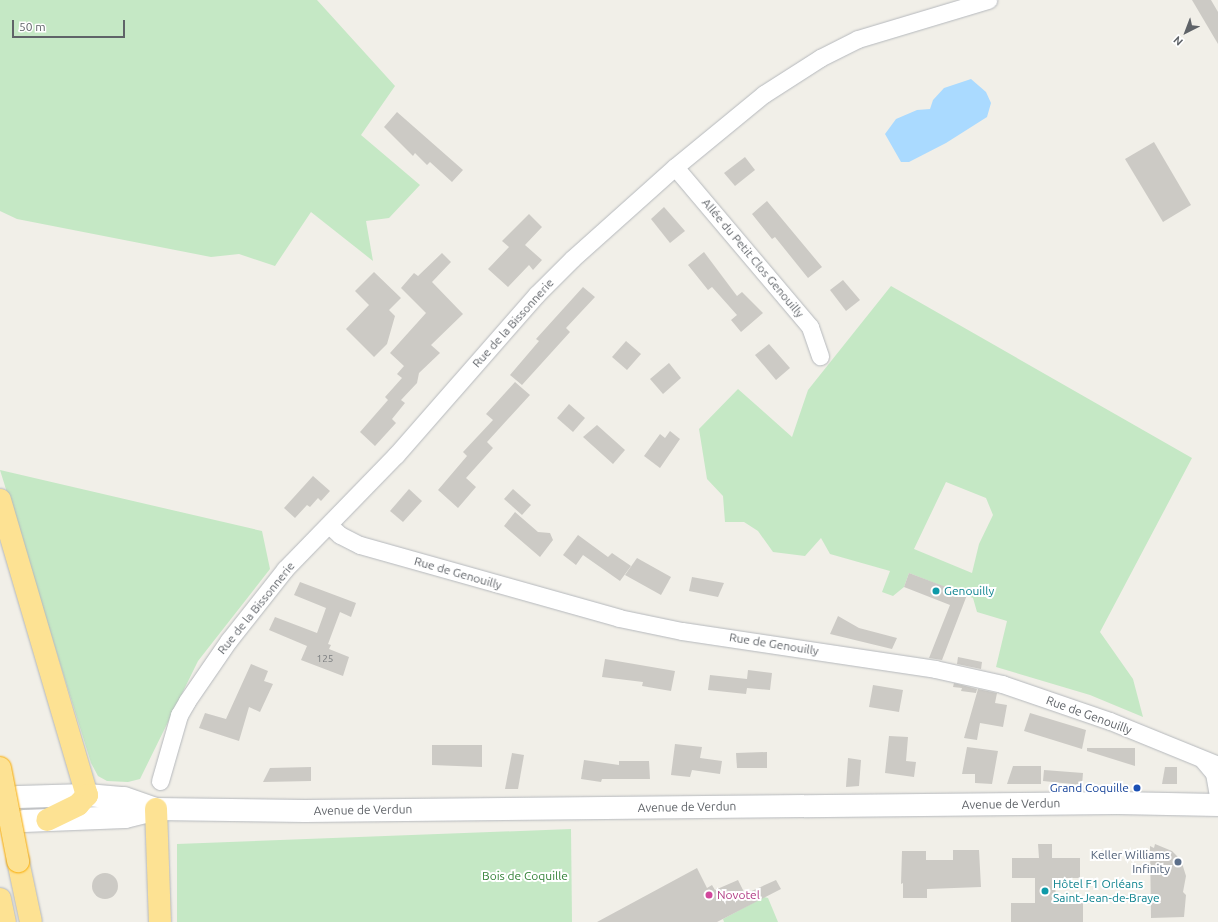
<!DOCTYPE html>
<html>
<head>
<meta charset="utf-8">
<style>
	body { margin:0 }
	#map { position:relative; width:1218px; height:922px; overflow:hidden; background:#f1efe8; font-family:Ubuntu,sans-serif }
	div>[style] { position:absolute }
	.green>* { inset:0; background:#c5e8c5 }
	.water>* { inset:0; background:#aadaff }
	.building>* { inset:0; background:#cccac5 }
	.round { border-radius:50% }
	.roads { filter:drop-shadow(0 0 1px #b5b8bc) drop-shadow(0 0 1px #b5b8bc) }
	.street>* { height:17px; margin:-8.5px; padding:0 8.5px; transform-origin:8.5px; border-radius:8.5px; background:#fff }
	.secondary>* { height:22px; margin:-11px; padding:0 11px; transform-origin:11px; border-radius:11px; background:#fff }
	.highway>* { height:22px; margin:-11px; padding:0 11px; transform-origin:11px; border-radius:11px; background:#fde293 }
	.bridges { filter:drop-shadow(0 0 1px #f9ab00) drop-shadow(0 0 1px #f9ab00) }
	.highway-bridge>* { height:22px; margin:-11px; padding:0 11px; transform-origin:11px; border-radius:11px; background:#fde293 }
	.dots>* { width:11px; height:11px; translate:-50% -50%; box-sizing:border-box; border:2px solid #fff; border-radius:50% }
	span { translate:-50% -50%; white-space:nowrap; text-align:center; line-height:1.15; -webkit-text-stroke:4px #fff; paint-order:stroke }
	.number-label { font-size:10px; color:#7a7d7f }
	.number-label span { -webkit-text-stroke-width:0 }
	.street-label { font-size:12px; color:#5f6368 }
	.culture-label { font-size:12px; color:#0d838f }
	.left { translate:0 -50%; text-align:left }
	.transit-label { font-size:12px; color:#164399 }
	.right { translate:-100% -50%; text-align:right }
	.service-label { font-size:12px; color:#4e5e75 }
	.park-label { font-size:12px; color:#348238 }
	.hotel-label { font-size:12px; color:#b23c85 }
	.north { position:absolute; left:1166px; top:12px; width:40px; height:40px; -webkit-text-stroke:3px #fff; paint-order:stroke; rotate:222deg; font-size:11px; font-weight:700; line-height:16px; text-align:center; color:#5f6368 }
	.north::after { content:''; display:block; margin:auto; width:14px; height:18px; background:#5f6368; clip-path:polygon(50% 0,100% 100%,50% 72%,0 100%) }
	.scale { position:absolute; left:12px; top:20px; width:113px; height:18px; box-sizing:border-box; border:2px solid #5f6368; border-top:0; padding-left:5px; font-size:12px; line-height:14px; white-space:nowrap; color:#5f6368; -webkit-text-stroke:3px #fff; paint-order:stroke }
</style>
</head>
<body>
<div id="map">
	<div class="green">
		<i style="clip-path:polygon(0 0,317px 0,395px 86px,361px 135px,420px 185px,389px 218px,366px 221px,373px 261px,311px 212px,275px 266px,239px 254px,211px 257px,17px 219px,0 211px)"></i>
		<i style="clip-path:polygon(evenodd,891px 286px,1192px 458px,1100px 632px,1133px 679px,1143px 717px,1090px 695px,996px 667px,1007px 621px,977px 612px,973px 598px,909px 573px,904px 587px,893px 596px,882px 592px,890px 571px,830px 554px,821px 538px,805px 556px,773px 552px,758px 531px,744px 522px,725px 522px,723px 496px,707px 479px,699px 429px,738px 389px,792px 437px,808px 390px,891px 286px,946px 482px,986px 498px,993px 515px,979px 544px,972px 573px,914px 549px,946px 482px)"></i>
		<i style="clip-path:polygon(0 470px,262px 531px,270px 569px,198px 661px,140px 779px,128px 782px,107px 781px,98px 776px,91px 763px)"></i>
		<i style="clip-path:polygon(571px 829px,572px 922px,177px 922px,177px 844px)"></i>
		<i style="clip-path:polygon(764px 897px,768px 898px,778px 922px,724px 922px,723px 919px)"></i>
	</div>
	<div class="water">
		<i style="clip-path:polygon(971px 79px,986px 92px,991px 103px,987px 117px,946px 143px,909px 162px,901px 162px,885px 134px,896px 119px,917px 110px,930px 109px,933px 100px,944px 88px)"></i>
	</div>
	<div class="building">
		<i style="clip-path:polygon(1192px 0,1211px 0,1218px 12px,1218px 44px)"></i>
		<i style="clip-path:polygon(397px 112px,463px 170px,452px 182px,430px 162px,427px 165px,415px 153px,413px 156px,384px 127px)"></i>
		<i style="clip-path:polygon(1154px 142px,1191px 205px,1163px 222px,1125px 159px)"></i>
		<i style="clip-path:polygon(745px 157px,755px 170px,735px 186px,724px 173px)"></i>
		<i style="clip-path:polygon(767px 201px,822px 267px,808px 278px,775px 237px,772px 239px,752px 214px)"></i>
		<i style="clip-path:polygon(664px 207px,685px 231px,670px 243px,651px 219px)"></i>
		<i style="clip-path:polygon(529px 214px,542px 227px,525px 245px,542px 260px,533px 270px,529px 265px,508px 287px,488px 269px,509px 247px,502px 241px)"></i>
		<i style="clip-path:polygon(704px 252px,737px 296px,742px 292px,763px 313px,741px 332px,731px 320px,737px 315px,712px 287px,708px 290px,688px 265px)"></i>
		<i style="clip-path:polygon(442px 253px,451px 262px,432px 282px,463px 314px,431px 345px,440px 353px,419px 373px,417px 383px,401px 400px,405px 403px,392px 419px,396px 423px,375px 446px,360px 432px,388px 400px,385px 397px,402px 378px,397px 374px,404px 366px,390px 353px,426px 313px,401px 288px,414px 273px,418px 276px)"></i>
		<i style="clip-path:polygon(374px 272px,401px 298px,389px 310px,395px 316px,387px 344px,374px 357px,346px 329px,369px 305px,355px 291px)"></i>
		<i style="clip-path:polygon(843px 280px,860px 300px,846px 311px,830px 290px)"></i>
		<i style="clip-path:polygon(583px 287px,595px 297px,566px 328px,570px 332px,522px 385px,510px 375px,539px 341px,536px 339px)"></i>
		<i style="clip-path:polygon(626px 341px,641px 354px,627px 370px,612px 357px)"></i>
		<i style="clip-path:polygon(769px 344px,790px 368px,776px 380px,755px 355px)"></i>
		<i style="clip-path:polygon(669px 363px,681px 378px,663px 394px,650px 379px)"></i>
		<i style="clip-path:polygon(515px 382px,530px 395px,487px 442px,493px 448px,466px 478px,476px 487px,458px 508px,438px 490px,467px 456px,463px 452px,493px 420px,486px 414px)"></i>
		<i style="clip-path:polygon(569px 404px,585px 418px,573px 432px,557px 418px)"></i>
		<i style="clip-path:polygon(597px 425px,625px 450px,613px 464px,583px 437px)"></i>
		<i style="clip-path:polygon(670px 431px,680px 439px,660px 468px,644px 456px,660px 434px,665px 438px)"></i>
		<i style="clip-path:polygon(313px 476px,330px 491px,321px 501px,318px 498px,310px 507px,307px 505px,295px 518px,284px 508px)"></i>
		<i style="clip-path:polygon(409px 489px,422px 501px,403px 522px,390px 511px)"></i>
		<i style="clip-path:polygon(513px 489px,531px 505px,522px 515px,504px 499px)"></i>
		<i style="clip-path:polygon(515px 512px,538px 532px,550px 533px,553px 540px,540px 557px,504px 526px)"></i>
		<i style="clip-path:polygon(578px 535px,608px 557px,612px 553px,631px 566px,620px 581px,583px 555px,576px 565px,563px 555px)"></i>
		<i style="clip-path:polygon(637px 558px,671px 577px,661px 595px,625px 575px)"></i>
		<i style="clip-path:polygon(909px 573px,967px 595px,942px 660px,929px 658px,950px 605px,904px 587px)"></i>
		<i style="clip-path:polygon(692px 577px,724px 583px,718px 597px,689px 591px)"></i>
		<i style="clip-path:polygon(300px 582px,356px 603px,351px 617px,340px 612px,328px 644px,331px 645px,329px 649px,349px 657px,343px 676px,301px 660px,307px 646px,269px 630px,275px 617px,317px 633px,326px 608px,294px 595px)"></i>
		<i style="clip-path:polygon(838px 616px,859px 628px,897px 638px,892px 649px,830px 634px)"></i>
		<i style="clip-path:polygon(958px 657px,982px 662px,981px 669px,957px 664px)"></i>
		<i style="clip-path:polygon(605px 659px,675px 671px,671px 691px,642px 686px,643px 682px,602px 677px)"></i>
		<i style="clip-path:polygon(251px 664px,268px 671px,264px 681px,273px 684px,260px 712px,249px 707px,239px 741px,199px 728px,205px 713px,226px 719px)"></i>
		<i style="clip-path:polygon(748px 670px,772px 673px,770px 690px,747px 688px,746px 694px,708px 690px,710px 675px,747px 679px)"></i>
		<i style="clip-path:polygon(954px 683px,977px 689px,976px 693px,961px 691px,962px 688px,953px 687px)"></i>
		<i style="clip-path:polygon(873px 685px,903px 690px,899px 712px,869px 707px)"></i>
		<i style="clip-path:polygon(978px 689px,997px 693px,995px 703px,1007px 705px,1003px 727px,980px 723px,977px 740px,964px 738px)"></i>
		<i style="clip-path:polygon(1030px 713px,1086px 730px,1082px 749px,1024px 731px)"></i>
		<i style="clip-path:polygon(889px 736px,908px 737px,906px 761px,916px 762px,914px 777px,885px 773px)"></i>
		<i style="clip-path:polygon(675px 744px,702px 747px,700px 758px,722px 761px,720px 774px,692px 770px,690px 777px,671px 775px)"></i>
		<i style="clip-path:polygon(432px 745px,482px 745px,482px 767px,432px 765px)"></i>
		<i style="clip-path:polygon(967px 747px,998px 751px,992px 784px,975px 783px,975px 774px,962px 774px)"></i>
		<i style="clip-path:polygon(1087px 748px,1135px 748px,1135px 766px,1087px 751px)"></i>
		<i style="clip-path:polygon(767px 752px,767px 768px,737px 768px,736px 753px)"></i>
		<i style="clip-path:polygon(512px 753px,524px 755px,518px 789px,505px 789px)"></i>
		<i style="clip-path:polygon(848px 758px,861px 760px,859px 786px,846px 787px)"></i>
		<i style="clip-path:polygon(584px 760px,619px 765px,619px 761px,649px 761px,650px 779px,602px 779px,601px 782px,581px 779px)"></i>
		<i style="clip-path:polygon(1013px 766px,1041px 766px,1041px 784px,1007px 784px)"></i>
		<i style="clip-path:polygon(311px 767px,311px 781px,263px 782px,270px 768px)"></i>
		<i style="clip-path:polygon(1165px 767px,1177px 767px,1177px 784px,1162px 784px)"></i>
		<i style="clip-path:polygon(1044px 770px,1083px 773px,1082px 785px,1043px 781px)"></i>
		<i style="clip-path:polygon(1038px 844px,1052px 844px,1052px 858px,1080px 858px,1080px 878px,1055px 878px,1056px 904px,1083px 903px,1083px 922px,1011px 922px,1011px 903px,1035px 903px,1035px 878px,1012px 878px,1012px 858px,1039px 858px)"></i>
		<i style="clip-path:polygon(1155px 844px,1172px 851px,1181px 860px,1186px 876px,1183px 892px,1186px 895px,1184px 917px,1151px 918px,1150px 846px,1154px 848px)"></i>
		<i style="clip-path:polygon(953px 850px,979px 850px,981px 887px,927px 889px,927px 898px,903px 898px,903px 883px,901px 884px,902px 851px,926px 851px,926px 860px,953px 860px)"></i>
		<i style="clip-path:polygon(697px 868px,707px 888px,712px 885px,715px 890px,738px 880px,745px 894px,776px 880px,781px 889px,717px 922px,597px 922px)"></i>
		<i class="round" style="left:92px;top:873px;width:26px;height:26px"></i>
	</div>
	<div class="roads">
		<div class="street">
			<i style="left:675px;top:167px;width:209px;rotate:49.8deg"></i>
			<i style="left:810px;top:327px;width:31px;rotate:71deg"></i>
			<i style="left:330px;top:526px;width:13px;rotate:42deg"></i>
			<i style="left:340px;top:535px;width:22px;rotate:27deg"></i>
			<i style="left:360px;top:545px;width:269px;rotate:15.7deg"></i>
			<i style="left:619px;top:618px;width:64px;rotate:11.7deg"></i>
			<i style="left:682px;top:631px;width:256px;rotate:8.5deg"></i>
			<i style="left:935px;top:669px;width:69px;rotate:12.6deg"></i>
			<i style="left:1002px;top:684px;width:114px;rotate:18.9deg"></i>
			<i style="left:1110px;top:721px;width:117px;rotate:22.2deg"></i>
			<i style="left:1203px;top:760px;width:17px;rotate:50deg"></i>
			<i style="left:1214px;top:773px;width:23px;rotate:80deg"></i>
			<i style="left:160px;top:781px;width:69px;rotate:-73.9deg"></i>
			<i style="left:179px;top:715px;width:16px;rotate:-60deg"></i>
			<i style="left:187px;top:701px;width:74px;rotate:-55.5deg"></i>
			<i style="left:229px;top:640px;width:90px;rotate:-51.7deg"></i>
			<i style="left:285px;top:569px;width:159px;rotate:-45.8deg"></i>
			<i style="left:396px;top:455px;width:213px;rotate:-48.8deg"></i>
			<i style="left:536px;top:295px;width:51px;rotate:-45deg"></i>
			<i style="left:572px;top:259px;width:138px;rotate:-41.8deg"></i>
			<i style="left:675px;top:167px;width:115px;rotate:-39.4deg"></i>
			<i style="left:764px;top:94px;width:67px;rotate:-32.7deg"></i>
			<i style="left:820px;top:58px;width:42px;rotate:-26.6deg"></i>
			<i style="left:858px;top:39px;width:136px;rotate:-16.7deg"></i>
		</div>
		<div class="secondary">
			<i style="left:18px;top:797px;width:69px;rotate:-1.7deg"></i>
			<i style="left:87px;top:795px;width:37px;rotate:5deg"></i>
			<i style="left:124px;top:798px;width:34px;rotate:19deg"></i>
			<i style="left:24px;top:821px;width:101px;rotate:-2.3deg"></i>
			<i style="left:125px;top:817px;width:32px;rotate:-14deg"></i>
			<i style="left:156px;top:809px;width:149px;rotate:0.8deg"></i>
			<i style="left:305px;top:811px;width:812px;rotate:-0.56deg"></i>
			<i style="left:1117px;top:803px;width:101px;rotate:1.1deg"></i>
		</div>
		<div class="highway">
			<i style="left:0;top:500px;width:308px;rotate:73.6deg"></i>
			<i style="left:87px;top:795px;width:13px;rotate:132deg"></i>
			<i style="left:78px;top:805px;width:34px;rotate:154deg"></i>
			<i style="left:156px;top:809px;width:113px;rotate:88deg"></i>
			<i style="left:18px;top:861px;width:62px;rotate:78deg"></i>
			<i style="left:0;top:899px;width:24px;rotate:78deg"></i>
		</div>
	</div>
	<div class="bridges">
		<div class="highway-bridge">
			<i style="left:0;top:768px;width:95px;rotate:79deg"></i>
		</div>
	</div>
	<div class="dots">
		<i style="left:936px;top:591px;background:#0f9aa8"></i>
		<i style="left:1137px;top:788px;background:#1a4fb4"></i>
		<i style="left:1178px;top:862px;background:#5c6f8a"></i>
		<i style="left:1045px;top:891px;background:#0f9aa8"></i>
		<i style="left:709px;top:895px;background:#d1479c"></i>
	</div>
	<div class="number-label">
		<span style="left:325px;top:659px">125</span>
	</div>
	<div class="street-label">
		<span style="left:753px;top:258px;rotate:50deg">Allée du Petit Clos Genouilly</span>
		<span style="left:513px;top:323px;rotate:-48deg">Rue de la Bissonnerie</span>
		<span style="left:458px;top:573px;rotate:16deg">Rue de Genouilly</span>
		<span style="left:256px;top:608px;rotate:-51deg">Rue de la Bissonnerie</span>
		<span style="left:774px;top:644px;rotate:9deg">Rue de Genouilly</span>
		<span style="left:1089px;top:715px;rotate:20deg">Rue de Genouilly</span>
		<span style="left:1011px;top:804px;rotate:-1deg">Avenue de Verdun</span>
		<span style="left:687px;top:807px;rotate:-1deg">Avenue de Verdun</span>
		<span style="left:363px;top:810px;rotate:-1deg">Avenue de Verdun</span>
	</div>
	<div class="culture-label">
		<span class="left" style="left:944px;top:591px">Genouilly</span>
		<span class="left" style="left:1053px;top:891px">Hôtel F1 Orléans<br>Saint-Jean-de-Braye</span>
	</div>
	<div class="transit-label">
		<span class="right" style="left:1129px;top:788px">Grand Coquille</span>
	</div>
	<div class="service-label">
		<span class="right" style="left:1170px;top:862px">Keller Williams<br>Infinity</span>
	</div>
	<div class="park-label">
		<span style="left:525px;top:876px">Bois de Coquille</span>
	</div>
	<div class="hotel-label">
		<span class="left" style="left:717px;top:895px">Novotel</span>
	</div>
	<div class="north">N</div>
	<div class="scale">50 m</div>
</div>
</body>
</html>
